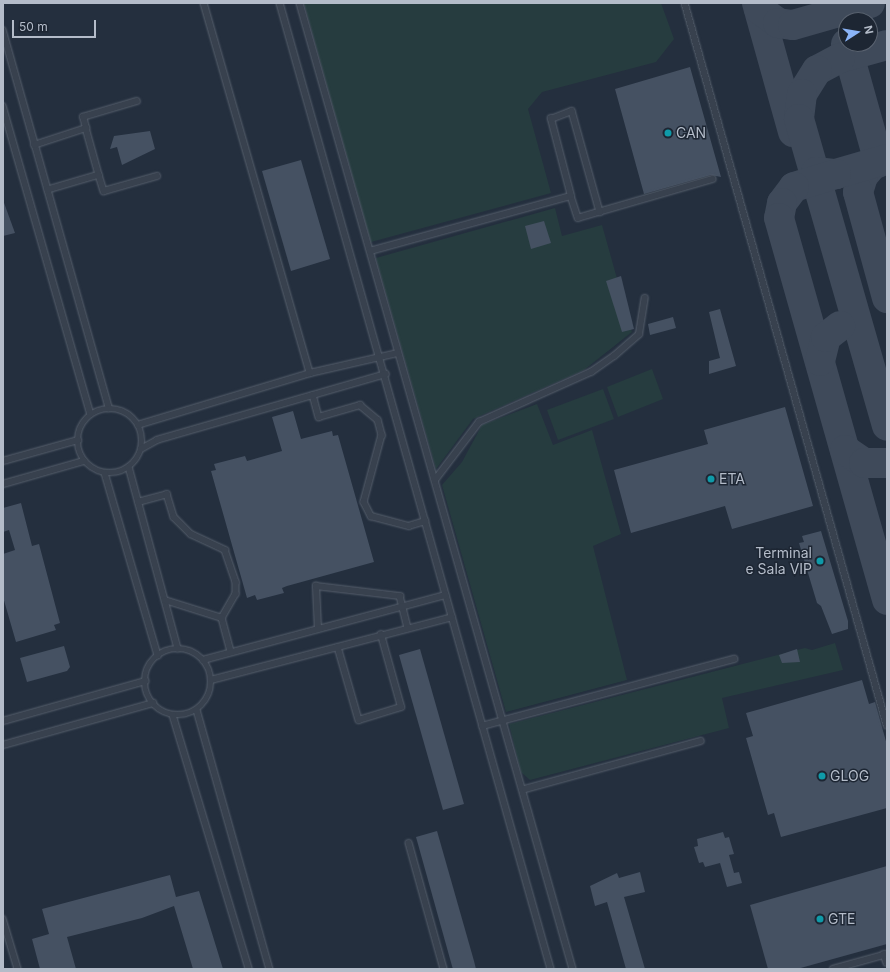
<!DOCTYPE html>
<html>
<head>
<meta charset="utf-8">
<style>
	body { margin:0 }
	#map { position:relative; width:890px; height:972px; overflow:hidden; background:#242f3e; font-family:Inter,sans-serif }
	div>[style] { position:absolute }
	.green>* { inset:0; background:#263c3f }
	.taxiway>* { height:30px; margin:-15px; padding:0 15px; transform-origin:15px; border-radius:15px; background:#3f4a5a }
	.building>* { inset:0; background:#455162 }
	.roads { filter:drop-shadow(0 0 1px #565f6c) drop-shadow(0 0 1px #565f6c) }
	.service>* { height:5.5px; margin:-2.75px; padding:0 2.75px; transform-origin:2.75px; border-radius:2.75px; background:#38414e }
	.service>.ring { margin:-2.75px; padding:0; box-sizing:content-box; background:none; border:5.5px solid #38414e; border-radius:50% }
	.dots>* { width:11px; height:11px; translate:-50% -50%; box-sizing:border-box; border:2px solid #1d2633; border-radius:50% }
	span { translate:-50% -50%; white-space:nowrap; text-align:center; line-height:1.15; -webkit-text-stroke:3px #1d2633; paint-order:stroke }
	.poi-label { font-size:14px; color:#b4bcc9 }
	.left { translate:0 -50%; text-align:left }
	.right { translate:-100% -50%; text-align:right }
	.frame { position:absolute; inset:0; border:4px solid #b4bcc9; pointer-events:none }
	.north { position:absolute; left:838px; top:12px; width:40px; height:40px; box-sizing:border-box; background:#1d2633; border:1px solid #59626f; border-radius:50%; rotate:78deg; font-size:11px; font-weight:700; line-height:16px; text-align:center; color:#b4bcc9 }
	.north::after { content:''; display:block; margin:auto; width:14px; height:18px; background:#8ab4f8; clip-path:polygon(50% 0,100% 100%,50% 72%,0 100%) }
	.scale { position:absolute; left:12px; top:20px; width:84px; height:18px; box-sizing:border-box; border:2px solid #b4bcc9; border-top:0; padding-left:5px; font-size:12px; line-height:14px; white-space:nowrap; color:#b4bcc9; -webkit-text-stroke:3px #1d2633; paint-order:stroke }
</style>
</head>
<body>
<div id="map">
	<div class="green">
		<i style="clip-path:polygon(304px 3px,661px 3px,674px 39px,656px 62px,542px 92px,528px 109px,551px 193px,371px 242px)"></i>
		<i style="clip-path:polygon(555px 208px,562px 236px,602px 225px,632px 332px,584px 370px,473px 419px,436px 469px,376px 258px)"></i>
		<i style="clip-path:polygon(652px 369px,663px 399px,618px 417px,607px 387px)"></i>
		<i style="clip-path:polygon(603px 389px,614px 419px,558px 440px,547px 410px)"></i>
		<i style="clip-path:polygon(537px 404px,553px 445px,592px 430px,621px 534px,593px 546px,627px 680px,506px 712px,442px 485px,462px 462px,482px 425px)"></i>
		<i style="clip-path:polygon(835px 643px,843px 670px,722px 698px,729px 728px,530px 780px,521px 772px,509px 724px,805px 648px,812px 650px)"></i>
	</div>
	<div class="taxiway">
		<i style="left:757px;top:3px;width:134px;rotate:74.4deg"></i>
		<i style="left:759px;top:9px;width:24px;rotate:36deg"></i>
		<i style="left:778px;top:23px;width:15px;rotate:8deg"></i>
		<i style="left:793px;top:25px;width:80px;rotate:-15.9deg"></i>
		<i style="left:846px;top:44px;width:123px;rotate:74.4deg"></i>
		<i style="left:887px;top:45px;width:49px;rotate:164.5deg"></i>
		<i style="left:840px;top:58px;width:26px;rotate:152deg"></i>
		<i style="left:817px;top:70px;width:28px;rotate:122deg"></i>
		<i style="left:802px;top:94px;width:25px;rotate:97deg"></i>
		<i style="left:799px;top:119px;width:319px;rotate:74deg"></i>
		<i style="left:874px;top:163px;width:17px;rotate:130deg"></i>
		<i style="left:863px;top:176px;width:17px;rotate:107deg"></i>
		<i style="left:858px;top:192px;width:110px;rotate:74.7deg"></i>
		<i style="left:816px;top:172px;width:20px;rotate:6deg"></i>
		<i style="left:836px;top:174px;width:53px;rotate:-16.4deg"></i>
		<i style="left:836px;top:174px;width:44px;rotate:162.8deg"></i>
		<i style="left:794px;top:187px;width:20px;rotate:127deg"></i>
		<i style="left:782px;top:203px;width:15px;rotate:101deg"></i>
		<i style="left:779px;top:218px;width:397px;rotate:74.2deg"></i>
		<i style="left:820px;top:361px;width:25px;rotate:-76deg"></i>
		<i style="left:826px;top:337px;width:18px;rotate:-38deg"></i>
		<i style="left:845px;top:450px;width:23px;rotate:34deg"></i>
		<i style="left:864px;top:463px;width:23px"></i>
	</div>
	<div class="building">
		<i style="clip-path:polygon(690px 67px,721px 177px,711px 175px,644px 194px,615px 89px)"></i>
		<i style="clip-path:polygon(150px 131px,155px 149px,122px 165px,117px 147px,110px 149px,114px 136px)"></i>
		<i style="clip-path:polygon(301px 160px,330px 259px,291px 271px,262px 171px)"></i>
		<i style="clip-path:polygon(3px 200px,15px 233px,3px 236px)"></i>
		<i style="clip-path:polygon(544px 221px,551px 243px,531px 249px,525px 226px)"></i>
		<i style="clip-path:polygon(621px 276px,634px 329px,622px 332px,606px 281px)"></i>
		<i style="clip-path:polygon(720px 309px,736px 366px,709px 374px,709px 361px,720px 358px,709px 312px)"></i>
		<i style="clip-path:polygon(673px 317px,676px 328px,650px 335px,648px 324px)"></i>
		<i style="clip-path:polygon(785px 407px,813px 506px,732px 529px,725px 506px,631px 533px,614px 470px,708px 444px,704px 430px)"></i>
		<i style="clip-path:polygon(293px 411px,301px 439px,332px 431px,333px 436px,338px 435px,374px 562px,287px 586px,282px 588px,284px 593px,257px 600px,255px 595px,247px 598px,211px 471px,216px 470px,214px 464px,245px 456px,247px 461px,282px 451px,272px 417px)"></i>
		<i style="clip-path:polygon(21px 503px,32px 546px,39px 544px,60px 623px,54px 625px,56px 630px,16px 642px,3px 597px,3px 554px,15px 550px,9px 530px,3px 532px,3px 508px)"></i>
		<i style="clip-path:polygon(821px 531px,848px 621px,848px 629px,832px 634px,821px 606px,817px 603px,799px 543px,804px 542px,802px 536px)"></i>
		<i style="clip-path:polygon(64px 646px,70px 667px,67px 671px,27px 682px,20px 658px)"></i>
		<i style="clip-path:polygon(420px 649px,464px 804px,443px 810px,399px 655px)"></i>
		<i style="clip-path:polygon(797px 649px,800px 662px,782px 663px,779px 655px)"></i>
		<i style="clip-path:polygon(862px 680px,869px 704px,875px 702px,887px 745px,887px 808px,781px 837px,774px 813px,768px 815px,746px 738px,753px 736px,746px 713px)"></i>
		<i style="clip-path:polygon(437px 831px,474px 961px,476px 969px,453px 969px,452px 966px,416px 837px)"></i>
		<i style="clip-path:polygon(723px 832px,725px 838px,729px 837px,734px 854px,729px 855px,734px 873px,739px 872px,742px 883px,727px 887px,720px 863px,705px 867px,703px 862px,699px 863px,694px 847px,698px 846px,697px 839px)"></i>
		<i style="clip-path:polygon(887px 866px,887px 944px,797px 969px,768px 969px,750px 905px)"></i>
		<i style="clip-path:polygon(640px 872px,645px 892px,624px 897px,645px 969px,626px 969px,607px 902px,595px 906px,590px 886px,617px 873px,619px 878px)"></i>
		<i style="clip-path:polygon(170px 875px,176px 897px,199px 891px,223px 969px,193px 969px,174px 906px,142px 918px,67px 937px,76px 969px,40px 969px,32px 939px,49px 934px,42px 909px)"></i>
	</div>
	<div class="roads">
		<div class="service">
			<i style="left:204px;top:3px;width:385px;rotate:74deg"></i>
			<i style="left:280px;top:3px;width:1003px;rotate:74.33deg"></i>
			<i style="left:300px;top:3px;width:1004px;rotate:74.22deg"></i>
			<i style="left:685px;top:3px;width:750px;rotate:74.37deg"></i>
			<i style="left:3px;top:30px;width:393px;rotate:74.3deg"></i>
			<i style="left:3px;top:106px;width:320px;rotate:74.1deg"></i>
			<i style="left:86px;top:128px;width:11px;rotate:-105deg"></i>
			<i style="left:83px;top:117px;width:56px;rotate:-16.5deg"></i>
			<i style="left:34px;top:145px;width:55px;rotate:-18.1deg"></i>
			<i style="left:86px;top:128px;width:49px;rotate:74.5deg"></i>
			<i style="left:99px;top:175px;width:53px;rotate:163.6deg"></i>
			<i style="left:99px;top:175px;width:17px;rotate:73deg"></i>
			<i style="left:104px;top:191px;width:55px;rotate:-15.8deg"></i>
			<i style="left:571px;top:196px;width:23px;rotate:72deg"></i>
			<i style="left:578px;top:218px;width:140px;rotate:-16.2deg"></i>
			<i style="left:370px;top:251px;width:208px;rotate:-15.3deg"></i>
			<i style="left:571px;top:196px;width:80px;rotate:-104.6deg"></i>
			<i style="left:551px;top:119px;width:22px;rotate:-21deg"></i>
			<i style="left:572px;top:111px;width:105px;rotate:74.5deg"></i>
			<i style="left:313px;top:395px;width:23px;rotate:75deg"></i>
			<i style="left:319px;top:417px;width:43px;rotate:-16.3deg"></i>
			<i style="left:360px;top:405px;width:23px;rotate:40deg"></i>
			<i style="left:378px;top:420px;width:16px;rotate:75deg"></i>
			<i style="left:382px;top:435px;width:69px;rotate:105deg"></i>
			<i style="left:364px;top:502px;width:16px;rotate:63deg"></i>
			<i style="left:371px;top:516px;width:39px;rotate:15deg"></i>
			<i style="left:409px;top:526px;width:17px;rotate:-17deg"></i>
			<i class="ring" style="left:78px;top:409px;width:58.5px;height:58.5px"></i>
			<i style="left:138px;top:425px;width:180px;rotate:-16.8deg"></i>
			<i style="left:310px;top:373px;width:90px;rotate:-12.8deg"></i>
			<i style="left:141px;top:449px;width:18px;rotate:-29deg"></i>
			<i style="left:157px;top:440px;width:238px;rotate:-16.1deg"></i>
			<i style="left:3px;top:461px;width:78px;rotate:-15.6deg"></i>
			<i style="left:129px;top:467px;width:188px;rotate:74.9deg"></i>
			<i style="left:105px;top:473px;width:190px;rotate:73.8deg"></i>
			<i style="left:435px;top:480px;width:73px;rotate:-52.8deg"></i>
			<i style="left:479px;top:422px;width:123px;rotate:-24.1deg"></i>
			<i style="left:591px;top:372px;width:28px;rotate:-35deg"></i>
			<i style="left:614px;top:356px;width:33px;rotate:-41deg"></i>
			<i style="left:639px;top:334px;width:36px;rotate:-81deg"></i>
			<i style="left:3px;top:484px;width:84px;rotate:-15.9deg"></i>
			<i style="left:138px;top:502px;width:30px;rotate:-15deg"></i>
			<i style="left:167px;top:494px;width:24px;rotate:73deg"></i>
			<i style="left:174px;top:517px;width:24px;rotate:45deg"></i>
			<i style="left:191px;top:534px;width:38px;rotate:25deg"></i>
			<i style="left:225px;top:550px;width:34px;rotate:71deg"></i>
			<i style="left:236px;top:582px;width:12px;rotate:90deg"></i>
			<i style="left:236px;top:594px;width:28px;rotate:120deg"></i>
			<i style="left:222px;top:618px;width:34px;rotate:75deg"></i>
			<i style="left:165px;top:600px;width:60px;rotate:17.5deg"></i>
			<i style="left:318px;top:629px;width:43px;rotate:-92.7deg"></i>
			<i style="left:316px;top:586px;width:85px;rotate:6.8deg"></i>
			<i style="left:400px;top:596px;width:33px;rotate:76deg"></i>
			<i style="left:338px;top:647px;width:76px;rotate:74deg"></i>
			<i style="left:359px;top:720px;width:44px;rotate:-17.2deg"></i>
			<i style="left:401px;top:707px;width:75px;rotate:-105.5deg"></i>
			<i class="ring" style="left:145px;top:649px;width:60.5px;height:60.5px"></i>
			<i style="left:203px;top:660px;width:251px;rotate:-15deg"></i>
			<i style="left:211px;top:680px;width:249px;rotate:-14.6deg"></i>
			<i style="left:197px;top:710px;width:269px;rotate:74.3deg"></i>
			<i style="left:173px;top:715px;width:265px;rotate:73.3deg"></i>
			<i style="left:3px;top:721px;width:148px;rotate:-15.7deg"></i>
			<i style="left:482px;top:726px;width:261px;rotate:-14.9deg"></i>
			<i style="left:3px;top:745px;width:156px;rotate:-15.6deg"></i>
			<i style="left:525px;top:789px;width:182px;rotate:-15.3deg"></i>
			<i style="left:409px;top:843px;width:131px;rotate:74.5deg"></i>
			<i style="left:3px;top:919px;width:52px;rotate:73.3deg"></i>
			<i style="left:884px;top:954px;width:9px;rotate:72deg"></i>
			<i style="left:833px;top:969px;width:56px;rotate:-15.5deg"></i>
		</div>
	</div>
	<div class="dots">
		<i style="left:668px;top:133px;background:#0f9aa8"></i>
		<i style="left:711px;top:479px;background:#0f9aa8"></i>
		<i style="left:820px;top:561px;background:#0f9aa8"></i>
		<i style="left:822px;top:776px;background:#0f9aa8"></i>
		<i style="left:820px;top:919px;background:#0f9aa8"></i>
	</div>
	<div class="poi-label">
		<span class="left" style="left:676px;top:133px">CAN</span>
		<span class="left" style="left:719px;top:479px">ETA</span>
		<span class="right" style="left:812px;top:561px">Terminal<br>e Sala VIP</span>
		<span class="left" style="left:830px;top:776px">GLOG</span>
		<span class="left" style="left:828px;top:919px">GTE</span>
	</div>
	<div class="frame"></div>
	<div class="north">N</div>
	<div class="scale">50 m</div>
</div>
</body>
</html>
